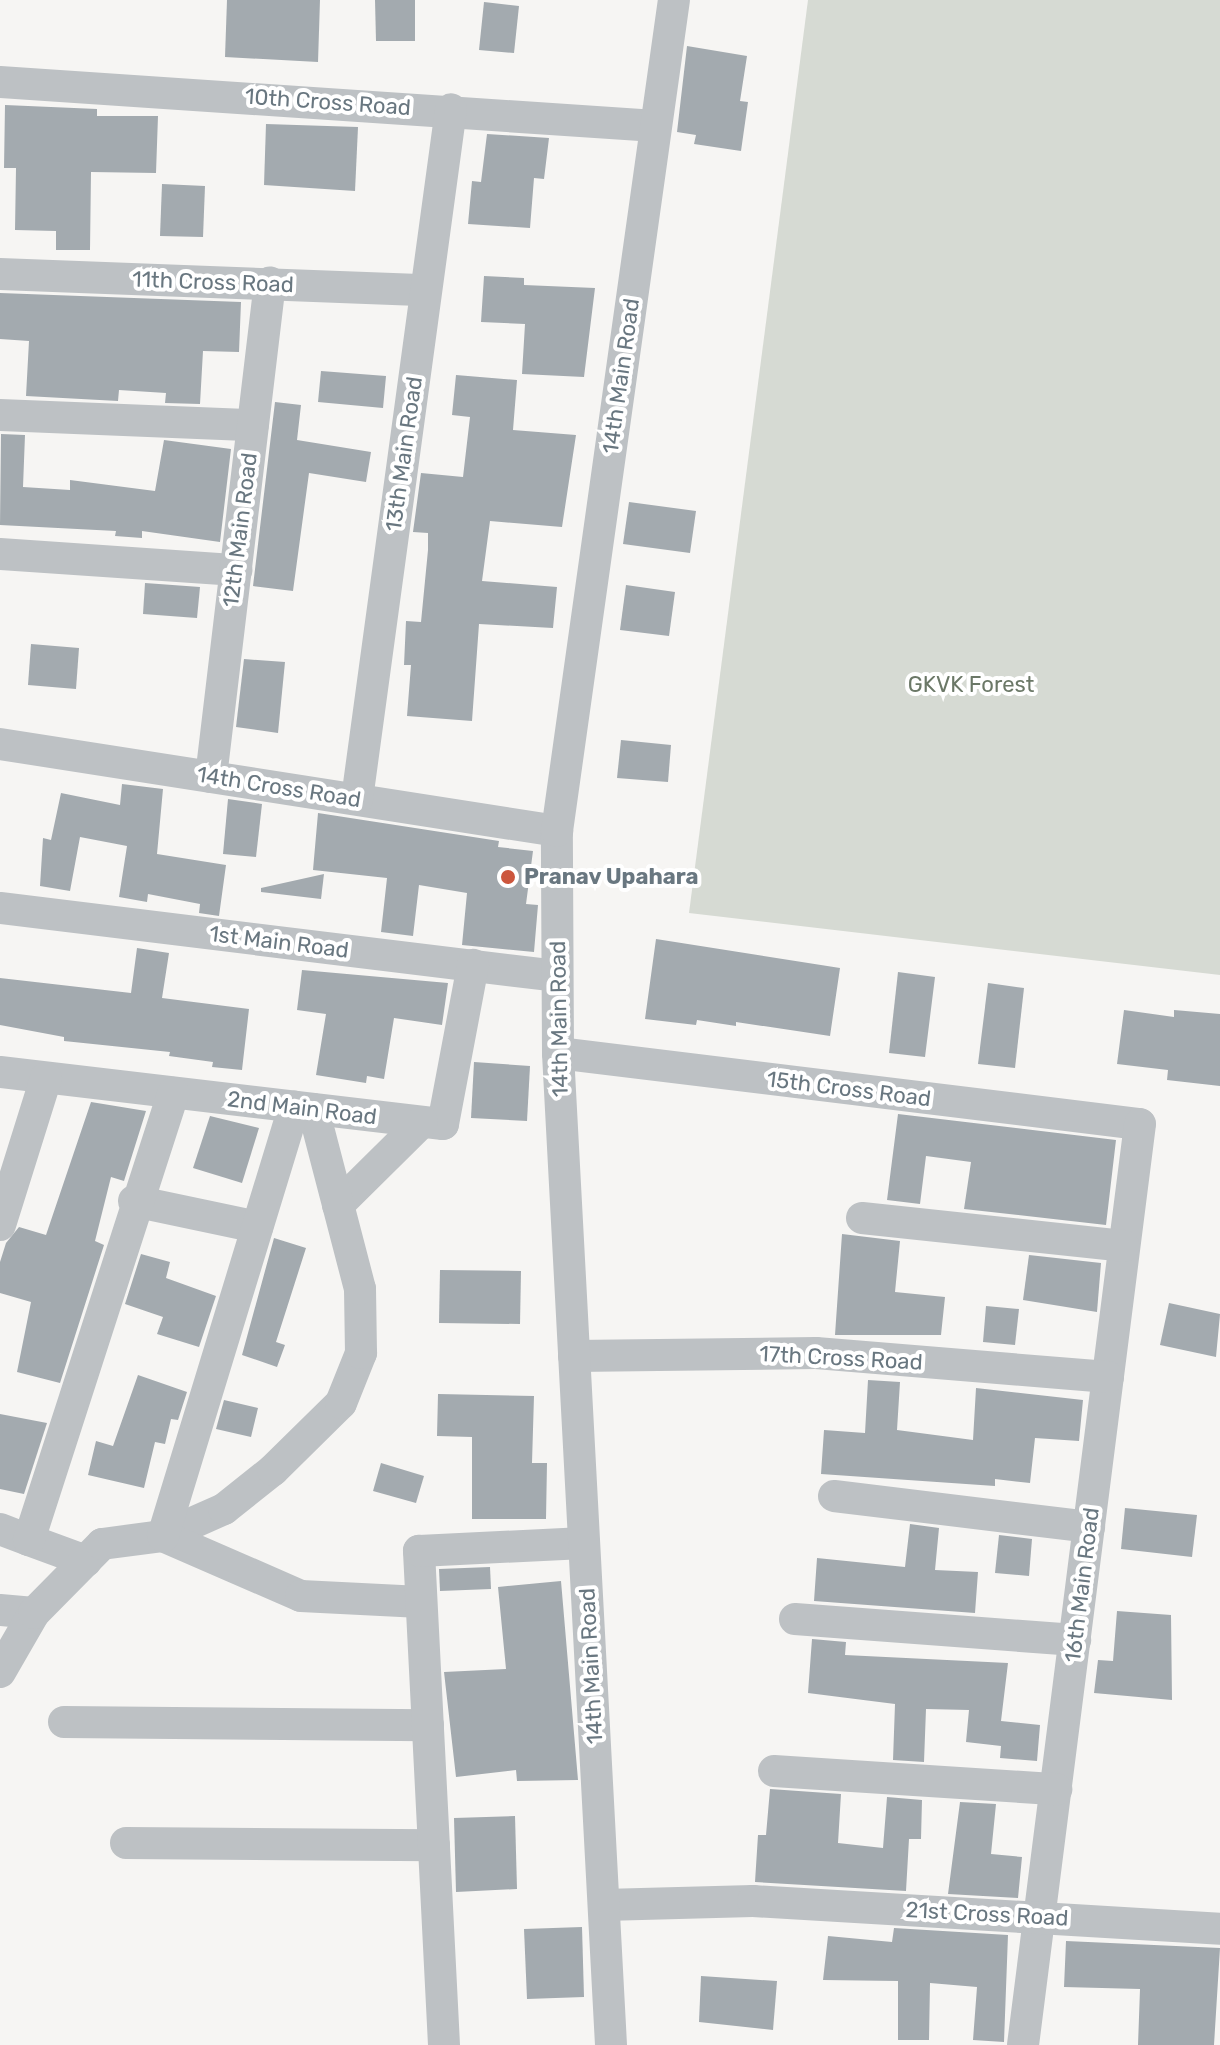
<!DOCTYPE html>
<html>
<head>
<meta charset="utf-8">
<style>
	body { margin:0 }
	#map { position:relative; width:1220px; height:2045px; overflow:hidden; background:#f6f5f3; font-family:Rubik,sans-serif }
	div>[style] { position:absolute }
	.green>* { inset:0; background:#d6dad3 }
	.building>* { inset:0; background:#a3aaaf }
	.minor>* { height:32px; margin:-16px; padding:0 16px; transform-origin:16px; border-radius:16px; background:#bdc1c4 }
	.dots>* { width:22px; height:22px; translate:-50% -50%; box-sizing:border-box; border:4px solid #fff; border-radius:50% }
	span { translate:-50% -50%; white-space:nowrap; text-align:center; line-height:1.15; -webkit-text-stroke:8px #fff; paint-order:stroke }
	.street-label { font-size:22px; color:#697780 }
	.park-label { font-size:22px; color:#6b7867 }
	.poi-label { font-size:22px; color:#697780; font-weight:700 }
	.left { translate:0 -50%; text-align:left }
</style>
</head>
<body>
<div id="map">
	<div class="green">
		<i style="clip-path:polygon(808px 0,1220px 0,1220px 975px,689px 913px)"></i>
	</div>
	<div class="building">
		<i style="clip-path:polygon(227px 0,320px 0,318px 62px,225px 57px)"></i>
		<i style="clip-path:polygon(375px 0,415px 0,415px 41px,376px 41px)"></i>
		<i style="clip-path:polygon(484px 2px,519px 6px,514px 53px,479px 50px)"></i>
		<i style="clip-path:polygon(687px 46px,747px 56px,740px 101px,748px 102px,741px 151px,694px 144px,696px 135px,677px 132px)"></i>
		<i style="clip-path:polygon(5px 105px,97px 109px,97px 116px,158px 116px,156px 173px,91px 172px,90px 250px,56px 250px,56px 231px,15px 230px,16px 168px,4px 168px)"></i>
		<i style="clip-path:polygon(266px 124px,358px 127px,355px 191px,264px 185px)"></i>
		<i style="clip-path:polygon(487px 134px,549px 138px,544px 179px,534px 178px,530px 228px,468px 224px,472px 181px,481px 182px)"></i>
		<i style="clip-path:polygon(162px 184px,205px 186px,203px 237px,160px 236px)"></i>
		<i style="clip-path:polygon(484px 276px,524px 278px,524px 285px,595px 288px,584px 377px,522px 374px,525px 324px,481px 322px)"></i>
		<i style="clip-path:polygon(0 293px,241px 302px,239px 352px,203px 351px,200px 404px,165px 403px,166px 393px,119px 390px,118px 401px,26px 396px,29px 341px,0 339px)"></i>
		<i style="clip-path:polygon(321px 371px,386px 376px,383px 408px,318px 402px)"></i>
		<i style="clip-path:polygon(456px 375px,517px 380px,513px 430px,576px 435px,562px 527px,490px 521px,482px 581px,557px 587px,553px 628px,479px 624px,472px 721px,407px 716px,411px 665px,404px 665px,406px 621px,421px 622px,428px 550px,428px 533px,413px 532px,421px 473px,463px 477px,470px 417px,452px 415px)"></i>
		<i style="clip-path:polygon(275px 402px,301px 405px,297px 440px,371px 452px,366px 482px,309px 473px,293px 591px,253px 586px)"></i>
		<i style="clip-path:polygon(1px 434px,25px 435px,23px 487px,70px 490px,70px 480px,155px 491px,164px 440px,231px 449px,220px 542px,142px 531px,142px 538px,115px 536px,116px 531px,0 525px)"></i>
		<i style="clip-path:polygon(629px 502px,696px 511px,690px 553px,623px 544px)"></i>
		<i style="clip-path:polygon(145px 583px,200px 587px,197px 618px,143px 614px)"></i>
		<i style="clip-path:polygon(626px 585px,675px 592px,669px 636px,620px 630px)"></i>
		<i style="clip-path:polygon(31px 644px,79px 648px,76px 689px,28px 685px)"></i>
		<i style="clip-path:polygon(244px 659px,285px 662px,278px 733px,236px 727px)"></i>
		<i style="clip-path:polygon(621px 740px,671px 745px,668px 782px,617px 778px)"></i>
		<i style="clip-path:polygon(122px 784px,163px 789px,157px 854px,226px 865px,219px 916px,199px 913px,200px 904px,148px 894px,147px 902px,119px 897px,127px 846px,80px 837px,70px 891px,40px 886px,43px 838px,51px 840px,61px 793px,120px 805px)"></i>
		<i style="clip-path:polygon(228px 799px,262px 804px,256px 857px,223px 854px)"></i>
		<i style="clip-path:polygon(318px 813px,499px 841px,498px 847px,533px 851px,526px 904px,538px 905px,534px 952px,462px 945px,467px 893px,419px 885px,413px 936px,381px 932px,387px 878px,313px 870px)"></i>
		<i style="clip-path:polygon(324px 874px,321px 899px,261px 892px,261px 888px)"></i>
		<i style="clip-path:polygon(656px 939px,840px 968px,830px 1036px,736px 1022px,736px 1026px,697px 1020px,696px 1025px,645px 1019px)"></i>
		<i style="clip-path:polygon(137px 948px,169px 953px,162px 998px,249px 1009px,242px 1070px,212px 1067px,213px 1062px,169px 1056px,170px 1052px,64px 1041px,64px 1037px,0 1025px,0 978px,131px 993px)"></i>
		<i style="clip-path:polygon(302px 970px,448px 983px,442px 1025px,394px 1018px,384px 1079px,367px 1076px,366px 1083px,316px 1075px,326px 1014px,297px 1010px)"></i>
		<i style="clip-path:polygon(898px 972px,935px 977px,925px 1057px,889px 1053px)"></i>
		<i style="clip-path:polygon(988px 983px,1024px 988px,1015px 1068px,978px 1064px)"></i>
		<i style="clip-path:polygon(1124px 1010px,1174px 1017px,1174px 1010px,1220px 1014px,1220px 1086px,1167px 1080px,1168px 1070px,1117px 1064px)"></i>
		<i style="clip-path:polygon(474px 1062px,530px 1066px,527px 1121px,471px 1118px)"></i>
		<i style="clip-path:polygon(91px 1102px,146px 1111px,124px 1181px,111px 1177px,95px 1241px,104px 1245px,60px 1383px,17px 1372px,31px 1302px,0 1293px,0 1262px,6px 1243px,19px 1227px,46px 1235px)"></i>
		<i style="clip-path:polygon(898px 1114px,1116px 1140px,1106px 1225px,964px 1209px,971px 1162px,926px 1156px,920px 1204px,887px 1200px)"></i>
		<i style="clip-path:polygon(210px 1116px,259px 1128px,242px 1183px,193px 1168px)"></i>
		<i style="clip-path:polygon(842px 1234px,900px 1241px,895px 1292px,945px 1297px,941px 1335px,835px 1335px)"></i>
		<i style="clip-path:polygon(274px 1238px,306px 1248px,276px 1342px,285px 1345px,277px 1367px,242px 1355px)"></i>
		<i style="clip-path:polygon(141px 1254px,170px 1262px,166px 1278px,216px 1296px,199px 1347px,157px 1334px,163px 1317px,125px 1304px)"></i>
		<i style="clip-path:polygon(1029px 1255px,1101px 1263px,1097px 1312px,1023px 1300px)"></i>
		<i style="clip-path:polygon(440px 1270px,521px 1271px,520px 1324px,439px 1323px)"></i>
		<i style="clip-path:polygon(1169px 1303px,1220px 1314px,1216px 1357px,1160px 1345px)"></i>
		<i style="clip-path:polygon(986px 1306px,1019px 1309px,1015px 1345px,983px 1342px)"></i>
		<i style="clip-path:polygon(138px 1375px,187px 1392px,178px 1420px,171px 1419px,165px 1444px,155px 1442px,144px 1488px,88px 1475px,96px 1441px,113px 1446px)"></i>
		<i style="clip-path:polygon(868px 1380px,900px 1382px,897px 1430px,973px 1440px,976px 1388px,1083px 1400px,1079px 1441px,1035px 1438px,1030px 1483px,995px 1479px,995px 1486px,821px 1474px,824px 1430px,865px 1433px)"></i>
		<i style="clip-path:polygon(438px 1394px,534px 1396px,532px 1463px,547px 1463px,546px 1519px,472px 1519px,472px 1437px,437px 1436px)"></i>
		<i style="clip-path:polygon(224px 1400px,258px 1408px,251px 1437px,216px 1429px)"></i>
		<i style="clip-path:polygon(0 1414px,47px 1423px,24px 1494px,0 1489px)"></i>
		<i style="clip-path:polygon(381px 1463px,424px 1476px,416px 1503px,373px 1491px)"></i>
		<i style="clip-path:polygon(1125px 1508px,1197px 1515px,1192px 1557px,1121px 1549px)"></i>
		<i style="clip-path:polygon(910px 1524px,939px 1528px,935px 1570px,978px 1572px,975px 1613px,814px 1601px,817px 1558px,905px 1567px)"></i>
		<i style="clip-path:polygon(999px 1535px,1032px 1539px,1029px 1576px,995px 1573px)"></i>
		<i style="clip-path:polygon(490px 1567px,491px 1589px,440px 1591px,439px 1569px)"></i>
		<i style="clip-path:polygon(561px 1581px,578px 1780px,517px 1781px,516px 1770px,456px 1777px,444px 1672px,506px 1669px,498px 1587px)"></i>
		<i style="clip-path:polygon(1117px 1611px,1171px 1615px,1172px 1700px,1094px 1693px,1098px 1660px,1113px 1661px)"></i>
		<i style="clip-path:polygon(812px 1639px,846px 1642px,845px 1655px,1008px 1663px,1001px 1721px,1040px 1725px,1037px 1761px,1000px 1758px,1001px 1746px,966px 1742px,969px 1710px,926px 1709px,924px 1762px,893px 1760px,895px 1704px,808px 1693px)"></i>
		<i style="clip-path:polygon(770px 1789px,841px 1794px,838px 1843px,883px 1848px,887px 1797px,922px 1800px,921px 1839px,909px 1839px,906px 1891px,755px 1882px,758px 1835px,766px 1835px)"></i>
		<i style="clip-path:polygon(960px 1802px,996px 1804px,991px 1854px,1022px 1857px,1018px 1898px,948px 1894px)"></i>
		<i style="clip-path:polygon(515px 1816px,517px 1889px,456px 1892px,454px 1818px)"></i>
		<i style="clip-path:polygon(582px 1927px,584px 1997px,527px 1999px,524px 1929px)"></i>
		<i style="clip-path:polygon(894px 1928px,1008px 1935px,1004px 2042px,973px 2040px,977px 1987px,930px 1983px,929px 2040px,898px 2040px,898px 1981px,823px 1980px,828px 1936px,892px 1942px)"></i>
		<i style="clip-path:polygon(1066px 1941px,1220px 1948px,1214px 2045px,1138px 2045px,1140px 1989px,1064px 1987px)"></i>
		<i style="clip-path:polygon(701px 1976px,777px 1981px,773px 2030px,699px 2022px)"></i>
	</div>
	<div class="minor">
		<i style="left:0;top:82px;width:657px;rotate:3.84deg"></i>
		<i style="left:0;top:274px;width:426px;rotate:2.2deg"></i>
		<i style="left:0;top:415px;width:253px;rotate:2.3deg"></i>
		<i style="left:0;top:554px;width:237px;rotate:3.9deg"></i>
		<i style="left:0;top:744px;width:564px;rotate:8.88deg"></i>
		<i style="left:211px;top:777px;width:498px;rotate:-83.2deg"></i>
		<i style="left:357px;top:799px;width:696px;rotate:-82.24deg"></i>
		<i style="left:0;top:908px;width:561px;rotate:6.96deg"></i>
		<i style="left:558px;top:1053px;width:586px;rotate:6.96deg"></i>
		<i style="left:1140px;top:1124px;width:928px;rotate:97.24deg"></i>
		<i style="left:0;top:1072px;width:446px;rotate:6.7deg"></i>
		<i style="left:443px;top:1124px;width:162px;rotate:-79.3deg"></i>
		<i style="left:134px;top:1201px;width:126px;rotate:11.9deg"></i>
		<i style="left:338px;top:1205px;width:118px;rotate:-44.7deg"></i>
		<i style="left:862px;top:1218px;width:263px;rotate:6.1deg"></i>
		<i style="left:0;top:1225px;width:154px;rotate:-72.6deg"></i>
		<i style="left:574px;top:1356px;width:242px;rotate:-0.7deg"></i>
		<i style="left:816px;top:1353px;width:293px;rotate:4.7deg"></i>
		<i style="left:834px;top:1496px;width:257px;rotate:6.9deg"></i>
		<i style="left:0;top:1529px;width:31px;rotate:21deg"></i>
		<i style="left:163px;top:1536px;width:67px;rotate:-23.9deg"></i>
		<i style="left:224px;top:1509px;width:63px;rotate:-38.5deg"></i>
		<i style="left:273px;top:1470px;width:95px;rotate:-44.6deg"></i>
		<i style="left:341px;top:1403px;width:54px;rotate:-68.2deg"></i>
		<i style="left:361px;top:1353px;width:64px;rotate:-90.9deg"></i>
		<i style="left:360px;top:1289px;width:186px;rotate:-104.6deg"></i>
		<i style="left:163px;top:1536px;width:150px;rotate:23.5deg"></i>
		<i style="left:301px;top:1596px;width:120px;rotate:2.9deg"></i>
		<i style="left:86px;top:1561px;width:61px;rotate:-159.8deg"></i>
		<i style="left:29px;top:1540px;width:470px;rotate:-72.1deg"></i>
		<i style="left:0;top:1610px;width:34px;rotate:5deg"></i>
		<i style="left:795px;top:1619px;width:281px;rotate:4.3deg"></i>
		<i style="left:0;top:1672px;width:68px;rotate:-60deg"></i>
		<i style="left:34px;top:1613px;width:97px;rotate:-45.4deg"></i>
		<i style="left:102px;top:1544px;width:62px;rotate:-7.5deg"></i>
		<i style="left:163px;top:1536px;width:449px;rotate:-73deg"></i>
		<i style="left:64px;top:1722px;width:364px;rotate:0.5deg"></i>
		<i style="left:774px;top:1771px;width:283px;rotate:3.7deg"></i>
		<i style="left:126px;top:1843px;width:308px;rotate:0.4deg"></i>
		<i style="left:604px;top:1905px;width:149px;rotate:-1.5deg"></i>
		<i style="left:753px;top:1901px;width:468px;rotate:3.4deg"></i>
		<i style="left:444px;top:2045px;width:495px;rotate:-92.9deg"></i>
		<i style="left:419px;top:1551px;width:165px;rotate:-2.8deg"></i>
		<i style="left:611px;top:2045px;width:993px;rotate:-93.06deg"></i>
		<i style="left:558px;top:1053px;width:222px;rotate:-90.3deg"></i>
		<i style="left:557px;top:831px;width:839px;rotate:-81.99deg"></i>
	</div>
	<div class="dots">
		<i style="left:508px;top:877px;background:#cc563d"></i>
	</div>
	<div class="street-label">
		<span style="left:328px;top:102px;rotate:4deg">10th Cross Road</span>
		<span style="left:213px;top:282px;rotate:2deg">11th Cross Road</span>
		<span style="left:621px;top:376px;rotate:-82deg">14th Main Road</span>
		<span style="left:404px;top:454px;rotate:-82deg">13th Main Road</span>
		<span style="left:240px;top:530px;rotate:-83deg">12th Main Road</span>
		<span style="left:279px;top:787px;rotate:9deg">14th Cross Road</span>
		<span style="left:279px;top:942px;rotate:7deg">1st Main Road</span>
		<span style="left:559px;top:1019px;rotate:-91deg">14th Main Road</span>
		<span style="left:849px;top:1089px;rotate:7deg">15th Cross Road</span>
		<span style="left:302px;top:1108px;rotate:7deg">2nd Main Road</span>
		<span style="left:841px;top:1358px;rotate:3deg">17th Cross Road</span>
		<span style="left:1082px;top:1585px;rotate:-83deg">16th Main Road</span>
		<span style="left:591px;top:1666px;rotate:-93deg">14th Main Road</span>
		<span style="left:987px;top:1914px;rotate:3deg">21st Cross Road</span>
	</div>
	<div class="park-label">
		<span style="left:971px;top:685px">GKVK Forest</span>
	</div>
	<div class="poi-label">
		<span class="left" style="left:524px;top:877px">Pranav Upahara</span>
	</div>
</div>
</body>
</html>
